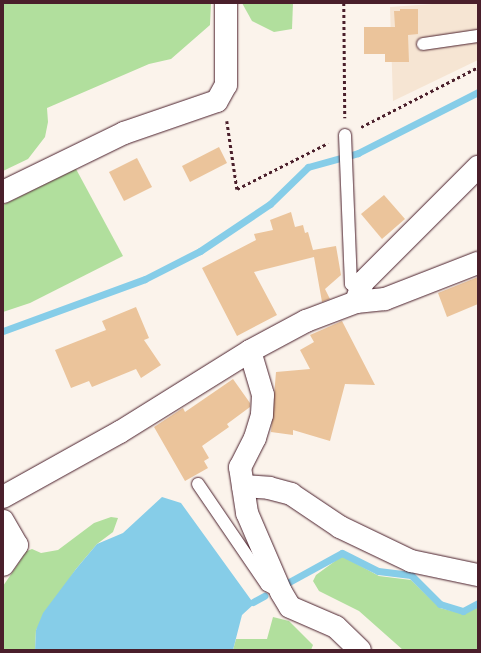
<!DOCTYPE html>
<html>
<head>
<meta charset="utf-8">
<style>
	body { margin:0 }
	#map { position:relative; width:481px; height:653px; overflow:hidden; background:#fbf3eb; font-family:Mynerve,sans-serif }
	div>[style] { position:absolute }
	.built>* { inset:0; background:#f6e5d3 }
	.green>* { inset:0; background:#b1df9d }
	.water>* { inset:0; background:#86cde8 }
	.stream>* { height:7px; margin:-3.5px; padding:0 3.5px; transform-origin:3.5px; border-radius:3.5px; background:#86cde8 }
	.building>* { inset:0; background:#ebc49b }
	.path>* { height:2.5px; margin-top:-1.25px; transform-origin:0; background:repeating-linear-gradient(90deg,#4a1f2b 0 3px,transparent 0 6px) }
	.roads { filter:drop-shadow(0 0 1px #4a1f2b) drop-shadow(0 0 1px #4a1f2b) }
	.service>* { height:12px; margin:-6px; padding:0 6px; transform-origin:6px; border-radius:6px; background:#fff }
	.minor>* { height:22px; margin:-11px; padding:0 11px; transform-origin:11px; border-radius:11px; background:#fff }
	span { translate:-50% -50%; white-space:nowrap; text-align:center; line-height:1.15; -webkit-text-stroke:3px #fff; paint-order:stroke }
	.frame { position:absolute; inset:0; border:4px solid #4a1f2b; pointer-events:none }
</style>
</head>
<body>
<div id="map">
	<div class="built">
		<i style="clip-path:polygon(447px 3px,478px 3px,478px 60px,393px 101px,390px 7px)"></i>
	</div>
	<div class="green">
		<i style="clip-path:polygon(3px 3px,211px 3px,210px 25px,171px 59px,149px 64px,47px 108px,48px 122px,45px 137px,28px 159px,3px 171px)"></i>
		<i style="clip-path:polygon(242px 3px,293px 3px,292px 29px,274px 32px,252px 21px)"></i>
		<i style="clip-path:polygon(76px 169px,123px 256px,30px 303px,3px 312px,3px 205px)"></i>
		<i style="clip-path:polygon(111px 517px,118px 518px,113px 532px,97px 544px,76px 569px,36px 630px,35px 650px,3px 650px,3px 586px,27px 551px,32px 549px,41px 553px,58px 550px,94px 523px)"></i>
		<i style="clip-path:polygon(342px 556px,379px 576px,411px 580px,440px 608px,464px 614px,478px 607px,478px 650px,403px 650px,359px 611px,319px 591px,313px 581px,316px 575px)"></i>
		<i style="clip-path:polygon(273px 617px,289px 621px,313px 645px,311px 650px,233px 650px,236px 639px,267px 639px)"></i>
	</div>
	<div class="water">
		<i style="clip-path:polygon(162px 497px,181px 503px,254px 604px,242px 615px,233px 650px,35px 650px,36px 630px,43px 613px,76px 569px,97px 544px,123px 533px)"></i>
	</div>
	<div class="stream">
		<i style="left:3px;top:331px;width:151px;rotate:-20.1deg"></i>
		<i style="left:145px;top:279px;width:62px;rotate:-27deg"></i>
		<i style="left:200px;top:251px;width:84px;rotate:-33.9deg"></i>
		<i style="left:270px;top:204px;width:53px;rotate:-44.2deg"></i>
		<i style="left:308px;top:167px;width:52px;rotate:-15.6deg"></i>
		<i style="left:358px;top:153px;width:135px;rotate:-26.9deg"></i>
		<i style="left:289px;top:582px;width:60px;rotate:-28.7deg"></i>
		<i style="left:342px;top:553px;width:40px;rotate:26.6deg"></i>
		<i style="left:378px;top:571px;width:33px;rotate:7deg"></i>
		<i style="left:411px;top:575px;width:41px;rotate:45deg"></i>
		<i style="left:440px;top:604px;width:24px;rotate:17deg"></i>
		<i style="left:463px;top:611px;width:17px;rotate:-28deg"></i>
		<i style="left:253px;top:602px;width:13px;rotate:-29deg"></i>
	</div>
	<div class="building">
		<i style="clip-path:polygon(400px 9px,418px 9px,418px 34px,408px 35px,409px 62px,385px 62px,385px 54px,364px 54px,364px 27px,395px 27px,394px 11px,400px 11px)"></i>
		<i style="clip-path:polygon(219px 147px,227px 163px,190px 182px,182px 166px)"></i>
		<i style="clip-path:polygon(137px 158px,152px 187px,124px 201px,109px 172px)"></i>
		<i style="clip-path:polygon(384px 195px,405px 219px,382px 239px,361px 214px)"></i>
		<i style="clip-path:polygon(291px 212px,295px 227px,303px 225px,305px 233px,308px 232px,313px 250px,336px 246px,341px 275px,325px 289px,330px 299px,322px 302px,314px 257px,254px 272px,277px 315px,237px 336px,202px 268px,256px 240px,254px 234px,273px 230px,270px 220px)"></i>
		<i style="clip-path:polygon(478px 277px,478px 304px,447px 317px,438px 293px)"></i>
		<i style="clip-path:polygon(136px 307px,149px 338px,144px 340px,161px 365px,141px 378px,136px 369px,92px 387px,89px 381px,71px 388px,55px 350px,106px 330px,102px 321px)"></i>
		<i style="clip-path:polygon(342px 321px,375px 385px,345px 384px,330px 441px,293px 430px,293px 435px,271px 432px,276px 372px,310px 369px,300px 350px,314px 342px,310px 335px)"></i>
		<i style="clip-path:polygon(233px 379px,250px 403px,250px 407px,227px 424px,229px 427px,202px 446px,209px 458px,204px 461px,208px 468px,185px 481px,154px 427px,183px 408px,185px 412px)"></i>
	</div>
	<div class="path">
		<i style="left:344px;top:3px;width:115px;rotate:89.5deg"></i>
		<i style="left:227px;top:121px;width:69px;rotate:81.6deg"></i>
		<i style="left:237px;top:189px;width:102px;rotate:-26.8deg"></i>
		<i style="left:361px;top:127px;width:131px;rotate:-27.1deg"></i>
	</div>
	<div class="roads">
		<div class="service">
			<i style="left:423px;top:44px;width:56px;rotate:-8.3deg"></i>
			<i style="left:345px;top:135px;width:149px;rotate:87.7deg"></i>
			<i style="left:351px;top:284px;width:11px;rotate:41deg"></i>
			<i style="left:198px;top:484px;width:122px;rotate:55.7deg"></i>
			<i style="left:267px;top:585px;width:13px;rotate:29deg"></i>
		</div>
		<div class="minor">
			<i style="left:3px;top:192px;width:135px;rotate:-26deg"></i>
			<i style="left:124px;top:133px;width:98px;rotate:-19deg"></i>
			<i style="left:217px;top:101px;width:18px;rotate:-61deg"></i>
			<i style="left:226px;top:85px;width:82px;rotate:-90deg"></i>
			<i style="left:356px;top:302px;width:21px;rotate:-71deg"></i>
			<i style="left:363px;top:282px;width:163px;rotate:-45deg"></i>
			<i style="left:250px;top:351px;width:46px;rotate:73.5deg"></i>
			<i style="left:263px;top:395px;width:20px;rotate:93deg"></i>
			<i style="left:262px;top:415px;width:24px;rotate:107deg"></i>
			<i style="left:255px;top:438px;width:33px;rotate:117deg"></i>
			<i style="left:240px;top:467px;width:47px;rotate:81.3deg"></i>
			<i style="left:247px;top:513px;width:86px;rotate:66.7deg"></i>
			<i style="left:281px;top:592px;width:17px;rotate:59deg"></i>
			<i style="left:290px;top:607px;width:50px;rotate:23.5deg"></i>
			<i style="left:336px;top:627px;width:33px;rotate:44deg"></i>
			<i style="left:243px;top:486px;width:26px;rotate:4deg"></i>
			<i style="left:269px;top:488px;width:23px;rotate:15deg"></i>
			<i style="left:291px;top:494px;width:59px;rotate:34deg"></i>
			<i style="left:340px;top:527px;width:79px;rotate:25.6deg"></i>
			<i style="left:411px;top:561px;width:68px;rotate:11.8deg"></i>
			<i style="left:3px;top:497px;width:134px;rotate:-29.1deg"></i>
			<i style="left:120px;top:432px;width:153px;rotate:-31.9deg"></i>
			<i style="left:250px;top:351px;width:64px;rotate:-28.2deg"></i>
			<i style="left:306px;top:321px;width:53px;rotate:-20.8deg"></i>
			<i style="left:356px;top:302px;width:29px;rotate:-6deg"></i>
			<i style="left:385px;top:299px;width:100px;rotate:-21.2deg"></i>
			<i style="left:3px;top:521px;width:28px;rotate:60deg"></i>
			<i style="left:17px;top:545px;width:24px;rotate:125deg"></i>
		</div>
	</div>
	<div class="frame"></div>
</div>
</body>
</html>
